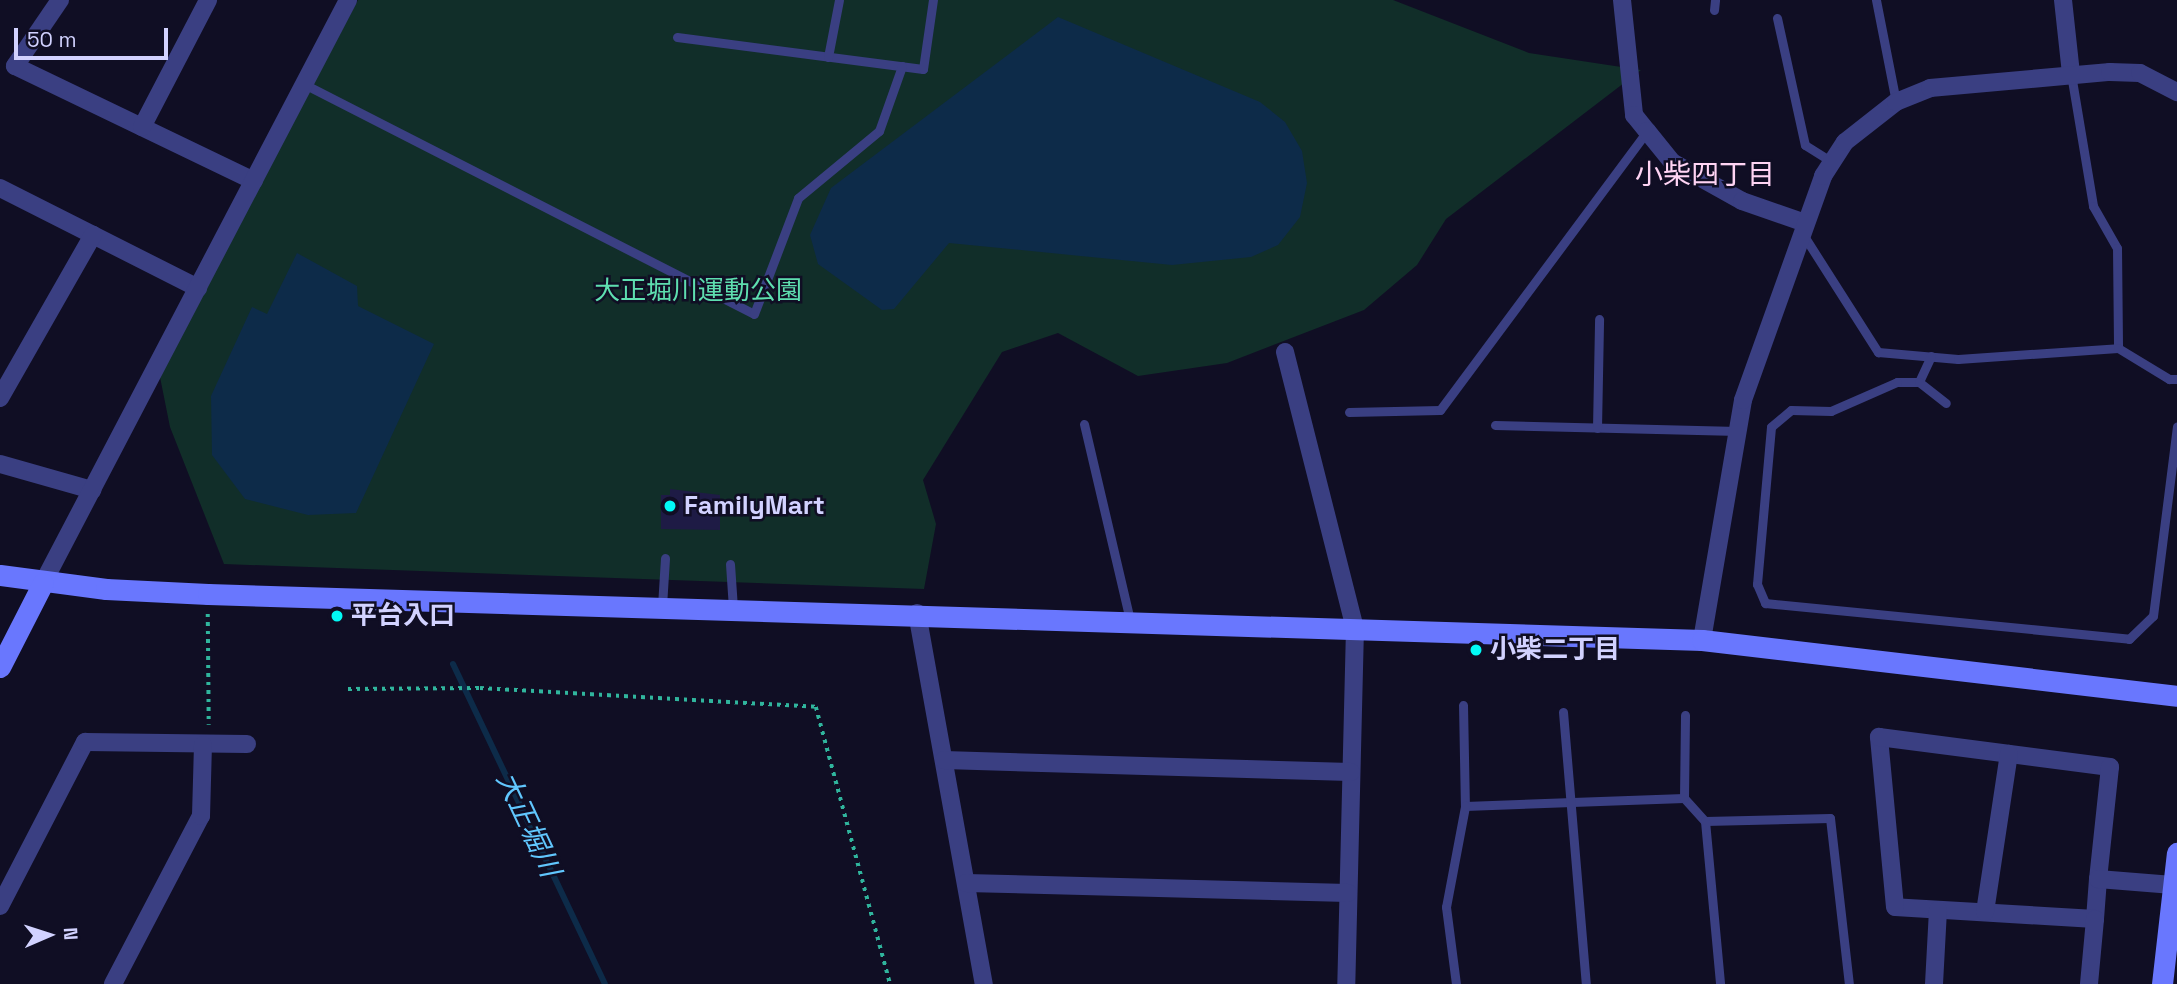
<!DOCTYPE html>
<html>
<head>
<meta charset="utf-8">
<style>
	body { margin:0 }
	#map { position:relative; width:2177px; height:984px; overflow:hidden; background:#100e24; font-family:"Space Grotesk","Noto Sans JP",sans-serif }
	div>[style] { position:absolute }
	.green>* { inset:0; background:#112e29 }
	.water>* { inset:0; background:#0d2b49 }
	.stream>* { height:6px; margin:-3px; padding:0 3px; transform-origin:3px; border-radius:3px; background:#0d2b49 }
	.building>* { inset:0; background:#1e1b45 }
	.path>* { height:3.5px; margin-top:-1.75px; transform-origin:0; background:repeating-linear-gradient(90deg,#30b59d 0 3.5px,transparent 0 8.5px) }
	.lane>* { height:9px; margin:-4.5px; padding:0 4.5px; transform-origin:4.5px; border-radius:4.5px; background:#3a3f82 }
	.street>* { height:18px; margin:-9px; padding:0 9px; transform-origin:9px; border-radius:9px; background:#3a3f82 }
	.secondary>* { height:21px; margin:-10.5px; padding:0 10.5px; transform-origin:10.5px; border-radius:10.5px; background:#6977fe }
	.dots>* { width:19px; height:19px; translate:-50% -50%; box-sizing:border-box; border:4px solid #100e24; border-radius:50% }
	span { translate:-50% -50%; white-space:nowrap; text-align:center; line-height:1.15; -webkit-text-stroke:5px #100e24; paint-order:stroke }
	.park-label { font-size:26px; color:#5edeaf }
	.poi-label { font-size:26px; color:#d2d2ff; font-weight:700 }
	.left { translate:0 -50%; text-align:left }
	.neighbourhood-label { font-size:28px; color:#ffd4f4 }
	.water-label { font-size:28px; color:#61c7fe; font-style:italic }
	.north { position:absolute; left:14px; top:900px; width:70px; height:70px; -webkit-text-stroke:5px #100e24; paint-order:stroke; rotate:87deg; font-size:19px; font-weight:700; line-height:28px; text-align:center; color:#d2d2ff }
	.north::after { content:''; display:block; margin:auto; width:24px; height:32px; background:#d2d2ff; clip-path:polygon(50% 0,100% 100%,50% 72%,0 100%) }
	.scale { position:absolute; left:14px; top:28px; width:154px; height:32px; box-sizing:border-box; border:4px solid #d2d2ff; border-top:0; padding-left:9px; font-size:21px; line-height:24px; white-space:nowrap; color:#d2d2ff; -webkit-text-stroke:5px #100e24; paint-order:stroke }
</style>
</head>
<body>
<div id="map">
	<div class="green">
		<i style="clip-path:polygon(358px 0,1393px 0,1529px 53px,1641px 70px,1446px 219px,1417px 265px,1364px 310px,1227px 363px,1138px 376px,1058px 333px,1002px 352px,923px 480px,936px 524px,924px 589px,224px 564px,170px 427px,159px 372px)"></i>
	</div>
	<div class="water">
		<i style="clip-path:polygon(1058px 17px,1260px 102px,1285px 122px,1302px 151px,1307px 183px,1300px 217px,1278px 245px,1251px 257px,1172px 265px,949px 243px,894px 309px,882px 310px,818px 264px,810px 235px,831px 188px)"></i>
		<i style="clip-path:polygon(297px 253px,357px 286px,358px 306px,434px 344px,356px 513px,308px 515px,245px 499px,212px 455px,211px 396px,252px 307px,267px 314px)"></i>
	</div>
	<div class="stream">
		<i style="left:453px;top:664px;width:354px;rotate:64.6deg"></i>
	</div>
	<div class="building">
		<i style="clip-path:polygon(670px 489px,720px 495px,720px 530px,661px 529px,661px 495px,670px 495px)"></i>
	</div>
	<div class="path">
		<i style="left:208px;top:614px;width:111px;rotate:89.5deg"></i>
		<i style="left:348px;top:689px;width:132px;rotate:-0.4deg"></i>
		<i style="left:480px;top:688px;width:337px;rotate:3.2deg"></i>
		<i style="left:816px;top:707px;width:287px;rotate:75deg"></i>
	</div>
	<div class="lane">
		<i style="left:1876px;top:0;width:104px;rotate:78.9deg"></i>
		<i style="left:1714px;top:10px;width:10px;rotate:-84deg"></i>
		<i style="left:1777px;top:18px;width:130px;rotate:77.6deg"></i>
		<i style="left:1805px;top:145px;width:32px;rotate:32deg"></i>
		<i style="left:677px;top:37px;width:248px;rotate:7.4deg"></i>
		<i style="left:923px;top:69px;width:70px;rotate:-81.8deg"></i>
		<i style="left:828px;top:57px;width:58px;rotate:-79.1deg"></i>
		<i style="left:2071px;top:74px;width:134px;rotate:80.5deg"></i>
		<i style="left:2093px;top:206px;width:48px;rotate:60.3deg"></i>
		<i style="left:2117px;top:248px;width:100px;rotate:89.4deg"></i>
		<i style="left:304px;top:84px;width:505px;rotate:27.07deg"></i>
		<i style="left:754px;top:314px;width:124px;rotate:-69.2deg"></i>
		<i style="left:798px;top:198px;width:105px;rotate:-39.6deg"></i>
		<i style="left:879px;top:131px;width:69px;rotate:-70.5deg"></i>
		<i style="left:1804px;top:236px;width:138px;rotate:57.5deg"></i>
		<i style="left:1878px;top:352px;width:80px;rotate:5deg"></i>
		<i style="left:1958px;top:359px;width:160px;rotate:-3.9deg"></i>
		<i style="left:2118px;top:348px;width:60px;rotate:31.3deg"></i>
		<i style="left:2169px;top:379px;width:8px"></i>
		<i style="left:1931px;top:356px;width:29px;rotate:115deg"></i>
		<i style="left:1919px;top:382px;width:22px;rotate:180deg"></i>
		<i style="left:1897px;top:382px;width:72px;rotate:156.3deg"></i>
		<i style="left:1831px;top:411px;width:40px;rotate:-178.6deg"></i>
		<i style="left:1791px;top:410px;width:26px;rotate:140deg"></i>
		<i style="left:1771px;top:427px;width:158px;rotate:95.1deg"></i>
		<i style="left:1757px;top:584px;width:21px;rotate:67deg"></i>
		<i style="left:1765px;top:603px;width:366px;rotate:5.6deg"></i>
		<i style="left:2129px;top:639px;width:33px;rotate:-44deg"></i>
		<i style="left:2153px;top:616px;width:191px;rotate:-82.8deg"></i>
		<i style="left:1919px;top:382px;width:34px;rotate:38deg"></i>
		<i style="left:1349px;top:412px;width:91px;rotate:-1.3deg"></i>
		<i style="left:1440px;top:410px;width:347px;rotate:-53.4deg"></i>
		<i style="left:1084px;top:424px;width:201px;rotate:76.8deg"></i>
		<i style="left:1495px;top:425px;width:243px;rotate:1.4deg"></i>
		<i style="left:1597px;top:428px;width:109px;rotate:-88.9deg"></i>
		<i style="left:730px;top:564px;width:44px;rotate:86.1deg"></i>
		<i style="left:662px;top:606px;width:48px;rotate:-86.4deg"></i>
		<i style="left:1463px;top:705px;width:101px;rotate:88.9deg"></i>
		<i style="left:1465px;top:806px;width:219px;rotate:-2.1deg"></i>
		<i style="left:1684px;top:798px;width:31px;rotate:48deg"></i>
		<i style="left:1705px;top:821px;width:125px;rotate:-1.4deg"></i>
		<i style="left:1830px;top:818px;width:167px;rotate:83.5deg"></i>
		<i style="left:1563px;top:712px;width:273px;rotate:85.2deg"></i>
		<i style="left:1684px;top:798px;width:83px;rotate:-89.3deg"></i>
		<i style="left:1705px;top:821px;width:164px;rotate:84.7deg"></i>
		<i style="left:1456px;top:984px;width:78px;rotate:-97.4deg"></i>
		<i style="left:1446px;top:907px;width:103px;rotate:-79.3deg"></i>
	</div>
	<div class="street">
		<i style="left:60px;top:0;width:80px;rotate:124.3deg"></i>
		<i style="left:15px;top:66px;width:265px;rotate:25.7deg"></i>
		<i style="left:1622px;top:0;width:116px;rotate:84deg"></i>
		<i style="left:1634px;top:115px;width:21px;rotate:51deg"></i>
		<i style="left:1647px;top:131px;width:40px;rotate:51deg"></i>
		<i style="left:1672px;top:162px;width:80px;rotate:29.1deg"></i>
		<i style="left:1742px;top:201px;width:67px;rotate:19.2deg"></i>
		<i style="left:2063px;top:0;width:74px;rotate:83.8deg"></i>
		<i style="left:142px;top:127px;width:143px;rotate:-62.5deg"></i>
		<i style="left:0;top:188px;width:222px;rotate:26.8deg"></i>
		<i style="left:1285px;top:352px;width:285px;rotate:75.8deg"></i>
		<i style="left:1355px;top:628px;width:356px;rotate:91.4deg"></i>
		<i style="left:0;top:398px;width:188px;rotate:-60.3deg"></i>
		<i style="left:0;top:464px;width:96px;rotate:15.8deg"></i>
		<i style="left:43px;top:583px;width:658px;rotate:-62.38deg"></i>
		<i style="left:917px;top:613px;width:377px;rotate:79.8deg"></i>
		<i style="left:1702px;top:640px;width:243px;rotate:-80.3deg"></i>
		<i style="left:1743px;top:400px;width:238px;rotate:-70.3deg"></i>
		<i style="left:1823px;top:176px;width:40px;rotate:-57.1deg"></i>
		<i style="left:1845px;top:142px;width:65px;rotate:-38.1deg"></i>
		<i style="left:1896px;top:102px;width:37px;rotate:-22deg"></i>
		<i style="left:1930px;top:88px;width:181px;rotate:-5.1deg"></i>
		<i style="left:2110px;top:72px;width:30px;rotate:2deg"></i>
		<i style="left:2140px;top:73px;width:42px;rotate:27.2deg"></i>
		<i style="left:944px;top:760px;width:407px;rotate:1.7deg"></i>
		<i style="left:2098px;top:879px;width:40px;rotate:94.3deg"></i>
		<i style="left:2095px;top:919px;width:200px;rotate:-176.6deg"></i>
		<i style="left:1895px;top:907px;width:171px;rotate:-95.4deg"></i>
		<i style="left:1879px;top:737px;width:233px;rotate:7.4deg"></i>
		<i style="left:2110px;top:767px;width:113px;rotate:96.1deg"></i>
		<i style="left:2098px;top:879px;width:75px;rotate:4.6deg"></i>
		<i style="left:966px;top:883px;width:382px;rotate:1.5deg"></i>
		<i style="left:0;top:906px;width:185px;rotate:-62.6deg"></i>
		<i style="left:85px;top:742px;width:162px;rotate:0.7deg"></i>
		<i style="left:1985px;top:912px;width:160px;rotate:-81.4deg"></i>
		<i style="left:113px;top:984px;width:190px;rotate:-62.4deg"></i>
		<i style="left:201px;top:816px;width:71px;rotate:-88.4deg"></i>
		<i style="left:1934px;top:984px;width:74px;rotate:-86.9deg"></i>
		<i style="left:2089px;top:984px;width:65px;rotate:-84.7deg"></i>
	</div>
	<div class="secondary">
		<i style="left:0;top:575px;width:107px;rotate:7.5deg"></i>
		<i style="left:106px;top:589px;width:102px;rotate:2.8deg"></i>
		<i style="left:208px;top:594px;width:1495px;rotate:1.76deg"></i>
		<i style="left:1702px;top:640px;width:478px;rotate:6.7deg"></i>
		<i style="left:0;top:667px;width:94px;rotate:-62.9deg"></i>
		<i style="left:2162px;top:984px;width:132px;rotate:-83.5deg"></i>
	</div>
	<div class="dots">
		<i style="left:670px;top:506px;background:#02faf6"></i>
		<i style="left:337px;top:616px;background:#02faf6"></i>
		<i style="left:1476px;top:650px;background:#02faf6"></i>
	</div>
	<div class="park-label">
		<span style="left:698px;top:291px">大正堀川運動公園</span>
	</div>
	<div class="poi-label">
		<span class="left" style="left:684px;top:506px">FamilyMart</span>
		<span class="left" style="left:351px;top:616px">平台入口</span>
		<span class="left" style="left:1490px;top:650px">小柴二丁目</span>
	</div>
	<div class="neighbourhood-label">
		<span style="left:1705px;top:174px">小柴四丁目</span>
	</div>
	<div class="water-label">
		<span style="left:529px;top:824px;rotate:65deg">大正堀川</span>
	</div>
	<div class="north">N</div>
	<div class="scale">50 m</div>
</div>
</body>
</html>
